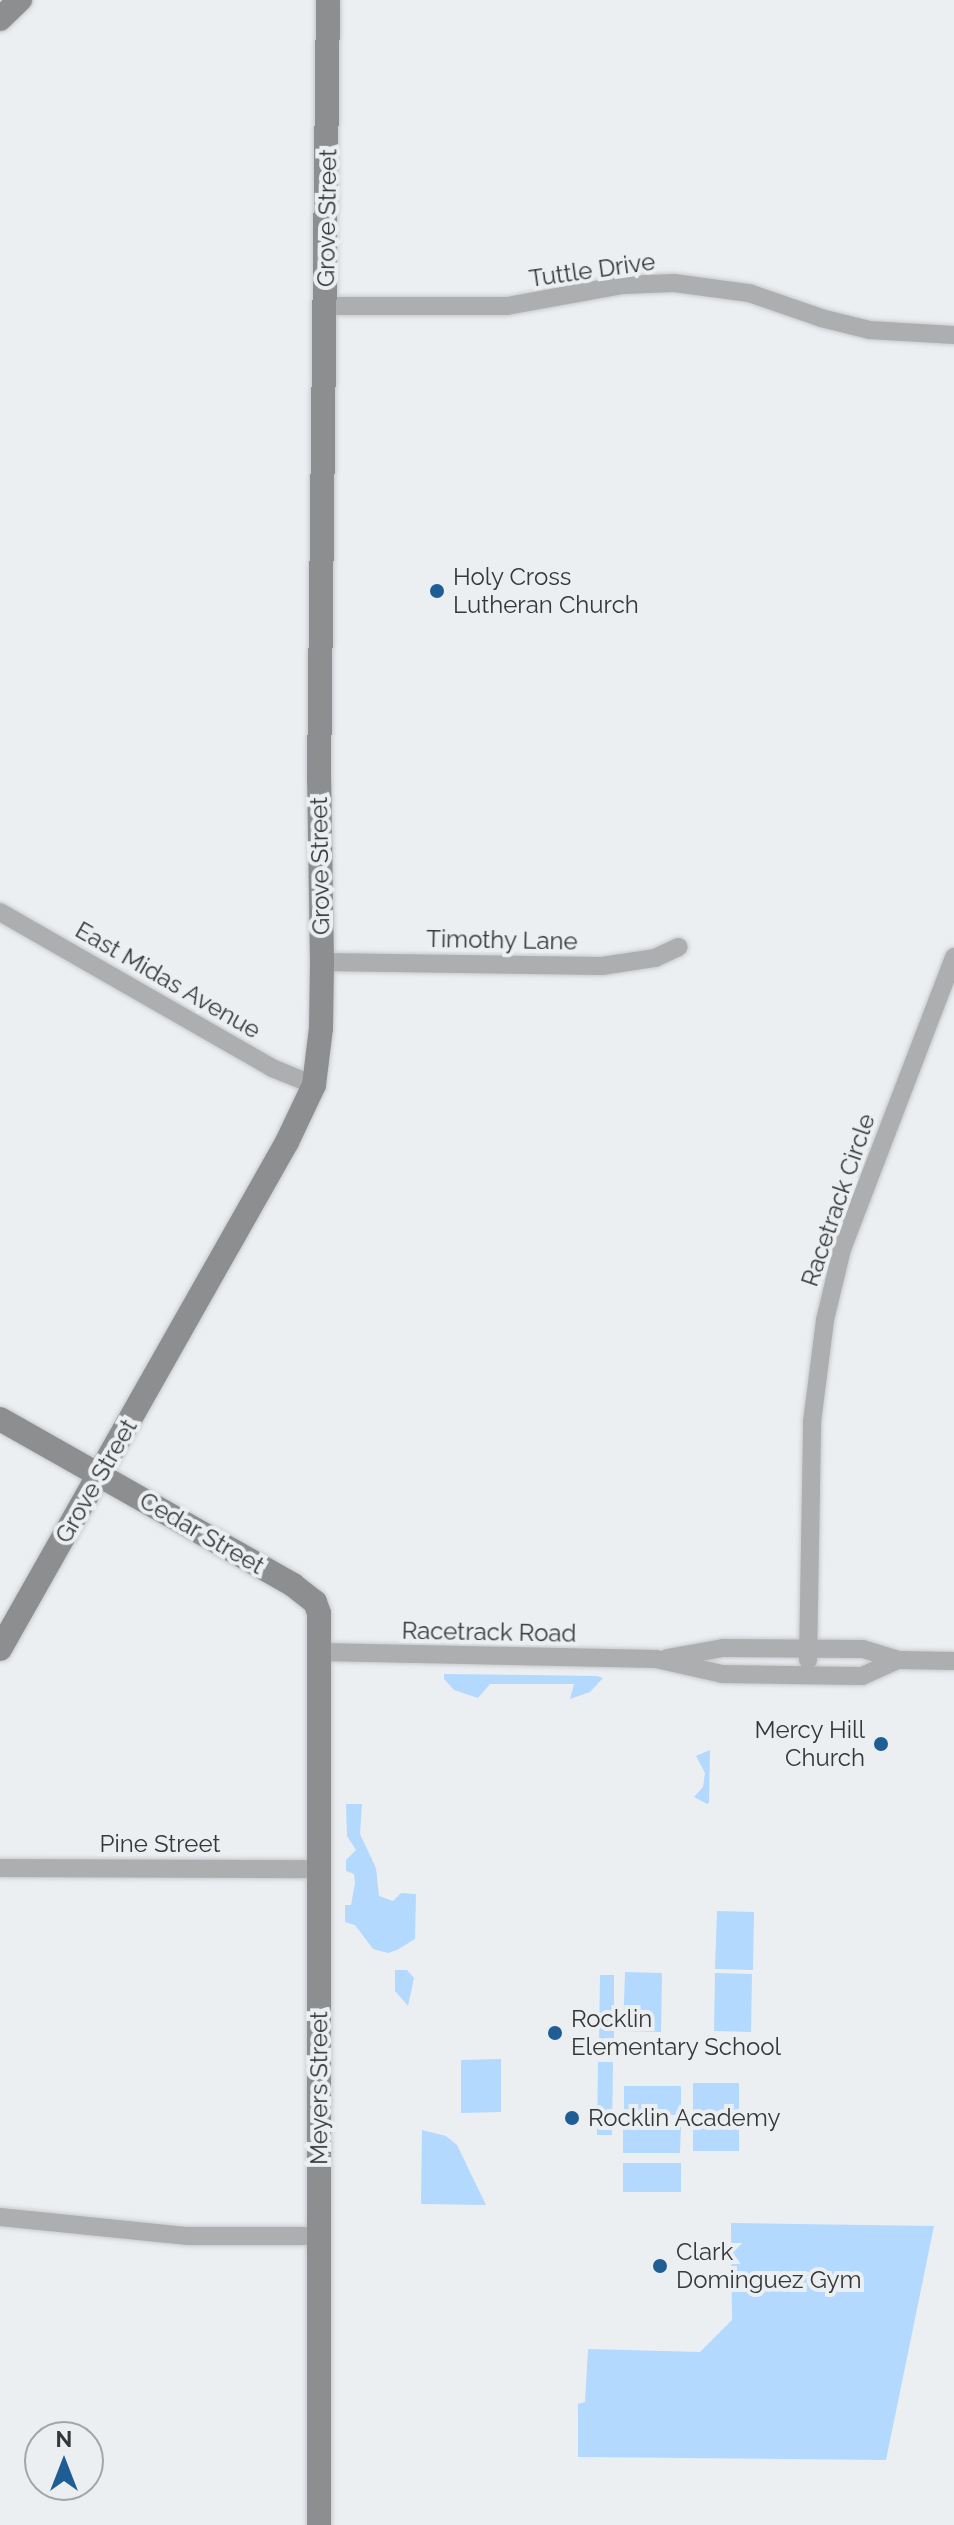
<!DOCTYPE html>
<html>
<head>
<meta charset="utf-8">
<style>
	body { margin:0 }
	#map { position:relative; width:954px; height:2525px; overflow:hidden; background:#eceff2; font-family:Raleway,sans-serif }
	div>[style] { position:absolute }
	.green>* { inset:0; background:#b3d9ff }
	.roads { filter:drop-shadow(0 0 2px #c8cacd) drop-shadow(0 0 2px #c8cacd) }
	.street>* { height:18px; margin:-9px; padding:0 9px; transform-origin:9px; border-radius:9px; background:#acaeaf }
	.secondary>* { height:24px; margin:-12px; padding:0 12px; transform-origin:12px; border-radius:12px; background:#8c8e90 }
	.dots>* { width:22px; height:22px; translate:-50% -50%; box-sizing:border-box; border:4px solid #eceff2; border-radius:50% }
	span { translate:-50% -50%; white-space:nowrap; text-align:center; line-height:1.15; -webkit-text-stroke:8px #eceff2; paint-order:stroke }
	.street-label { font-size:24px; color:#363738 }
	.poi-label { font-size:24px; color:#363738 }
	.left { translate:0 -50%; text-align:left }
	.right { translate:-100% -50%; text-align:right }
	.north { position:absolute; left:24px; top:2421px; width:80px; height:80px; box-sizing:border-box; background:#eceff2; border:2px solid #a3a5a8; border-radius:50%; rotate:0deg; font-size:22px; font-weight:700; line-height:32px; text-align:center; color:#363738 }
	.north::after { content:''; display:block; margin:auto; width:28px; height:36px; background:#1f5e94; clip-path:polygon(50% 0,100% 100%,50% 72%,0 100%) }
</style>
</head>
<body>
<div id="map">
	<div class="green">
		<i style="clip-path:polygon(444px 1674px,597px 1676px,603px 1678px,590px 1692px,570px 1699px,574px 1684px,490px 1684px,478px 1698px,454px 1690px,444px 1679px)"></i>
		<i style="clip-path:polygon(710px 1750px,709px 1803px,707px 1804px,694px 1797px,703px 1787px,705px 1773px,696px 1756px)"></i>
		<i style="clip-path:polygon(346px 1804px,362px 1804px,360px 1834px,376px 1868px,379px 1896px,393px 1901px,401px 1893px,416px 1894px,415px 1939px,397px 1950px,388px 1953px,373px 1949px,355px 1925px,345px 1922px,345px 1905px,351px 1905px,355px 1883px,354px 1874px,346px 1871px,346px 1860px,356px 1850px,347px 1836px)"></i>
		<i style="clip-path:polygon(717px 1911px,754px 1912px,753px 1970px,715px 1969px)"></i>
		<i style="clip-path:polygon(395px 1970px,407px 1970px,414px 1978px,408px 2006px,395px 1991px)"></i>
		<i style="clip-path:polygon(625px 1972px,662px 1973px,661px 2032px,623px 2031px)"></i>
		<i style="clip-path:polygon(715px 1973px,752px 1974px,751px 2032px,714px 2031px)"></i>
		<i style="clip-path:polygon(600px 1975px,614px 1975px,614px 2047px,599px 2047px)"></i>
		<i style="clip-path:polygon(501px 2059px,501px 2112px,461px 2113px,461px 2060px)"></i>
		<i style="clip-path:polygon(598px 2062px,613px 2062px,612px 2135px,597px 2135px)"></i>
		<i style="clip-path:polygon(693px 2083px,739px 2083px,739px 2151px,693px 2151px)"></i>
		<i style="clip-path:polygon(624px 2086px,681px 2086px,681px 2115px,624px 2115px)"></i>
		<i style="clip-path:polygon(623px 2124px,681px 2125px,680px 2153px,623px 2153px)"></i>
		<i style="clip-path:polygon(422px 2130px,446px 2136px,457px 2145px,486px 2205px,421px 2204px)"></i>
		<i style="clip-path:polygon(623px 2163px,681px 2163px,681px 2192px,623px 2192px)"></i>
		<i style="clip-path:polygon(731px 2223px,934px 2226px,886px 2460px,578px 2457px,578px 2404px,585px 2402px,588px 2349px,700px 2352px,732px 2320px)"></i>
	</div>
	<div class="roads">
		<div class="street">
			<i style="left:326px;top:306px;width:181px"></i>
			<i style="left:507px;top:306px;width:118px;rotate:-10.3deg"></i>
			<i style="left:623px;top:285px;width:51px;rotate:-2.2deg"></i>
			<i style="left:674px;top:283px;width:76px;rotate:7.6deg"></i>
			<i style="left:749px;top:293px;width:76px;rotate:19.1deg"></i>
			<i style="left:821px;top:318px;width:49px;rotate:14deg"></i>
			<i style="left:869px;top:330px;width:85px;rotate:3.4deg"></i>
			<i style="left:0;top:912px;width:314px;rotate:29.8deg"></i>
			<i style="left:272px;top:1068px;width:45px;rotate:22deg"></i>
			<i style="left:322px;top:962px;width:280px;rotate:0.8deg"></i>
			<i style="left:602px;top:966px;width:54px;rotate:-8.6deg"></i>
			<i style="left:655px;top:958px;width:26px;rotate:-25deg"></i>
			<i style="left:321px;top:1652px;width:335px;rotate:1.2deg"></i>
			<i style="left:656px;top:1659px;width:68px;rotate:12.8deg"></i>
			<i style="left:722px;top:1674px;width:140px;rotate:0.8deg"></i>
			<i style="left:862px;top:1676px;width:39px;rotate:-24deg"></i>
			<i style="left:667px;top:1658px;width:57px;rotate:-10.1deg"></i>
			<i style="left:723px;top:1648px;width:140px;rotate:0.4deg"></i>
			<i style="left:863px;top:1649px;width:37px;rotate:17deg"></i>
			<i style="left:898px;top:1660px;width:56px;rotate:1deg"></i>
			<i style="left:808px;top:1660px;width:238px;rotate:-89deg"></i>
			<i style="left:812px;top:1422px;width:103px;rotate:-82.7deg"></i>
			<i style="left:825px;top:1320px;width:73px;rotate:-76.5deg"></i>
			<i style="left:842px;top:1249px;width:313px;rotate:-69deg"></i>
			<i style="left:0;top:1868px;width:319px;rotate:0.2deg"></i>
			<i style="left:0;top:2217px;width:189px;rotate:5.8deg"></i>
			<i style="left:188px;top:2236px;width:131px"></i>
		</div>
		<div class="secondary">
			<i style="left:0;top:19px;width:28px;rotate:-44deg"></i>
			<i style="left:0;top:1419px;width:337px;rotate:29.5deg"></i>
			<i style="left:293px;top:1585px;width:28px;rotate:38deg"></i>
			<i style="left:315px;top:1602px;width:12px;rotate:70deg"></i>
			<i style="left:319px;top:1613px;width:912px;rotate:90deg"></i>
			<i style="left:0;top:1649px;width:583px;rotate:-60.49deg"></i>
			<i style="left:287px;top:1142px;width:63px;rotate:-64.7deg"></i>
			<i style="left:314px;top:1085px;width:57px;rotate:-83deg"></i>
			<i style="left:321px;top:1028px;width:66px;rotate:-89.1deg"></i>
			<i style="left:322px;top:962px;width:183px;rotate:-90.9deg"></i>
			<i style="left:319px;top:779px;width:779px;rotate:-89.34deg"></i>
		</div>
	</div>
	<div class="dots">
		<i style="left:437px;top:591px;background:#1f5e94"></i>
		<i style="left:881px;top:1744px;background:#1f5e94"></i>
		<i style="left:555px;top:2033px;background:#1f5e94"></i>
		<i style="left:572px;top:2118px;background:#1f5e94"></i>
		<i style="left:660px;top:2266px;background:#1f5e94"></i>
	</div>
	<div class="street-label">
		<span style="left:327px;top:218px;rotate:-89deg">Grove Street</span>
		<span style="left:592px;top:270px;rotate:-8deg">Tuttle Drive</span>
		<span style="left:320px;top:866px;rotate:-91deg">Grove Street</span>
		<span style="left:502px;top:940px;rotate:1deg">Timothy Lane</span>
		<span style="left:168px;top:980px;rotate:30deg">East Midas Avenue</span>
		<span style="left:838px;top:1200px;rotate:-71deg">Racetrack Circle</span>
		<span style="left:96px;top:1481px;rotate:-60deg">Grove Street</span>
		<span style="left:202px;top:1533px;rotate:30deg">Cedar Street</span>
		<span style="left:489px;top:1632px;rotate:1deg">Racetrack Road</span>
		<span style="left:160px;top:1844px">Pine Street</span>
		<span style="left:319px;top:2088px;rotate:-90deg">Meyers Street</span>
	</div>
	<div class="poi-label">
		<span class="left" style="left:453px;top:591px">Holy Cross<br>Lutheran Church</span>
		<span class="right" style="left:865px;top:1744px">Mercy Hill<br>Church</span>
		<span class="left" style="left:571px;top:2033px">Rocklin<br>Elementary School</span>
		<span class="left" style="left:588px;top:2118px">Rocklin Academy</span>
		<span class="left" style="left:676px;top:2266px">Clark<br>Dominguez Gym</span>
	</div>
	<div class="north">N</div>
</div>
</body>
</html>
